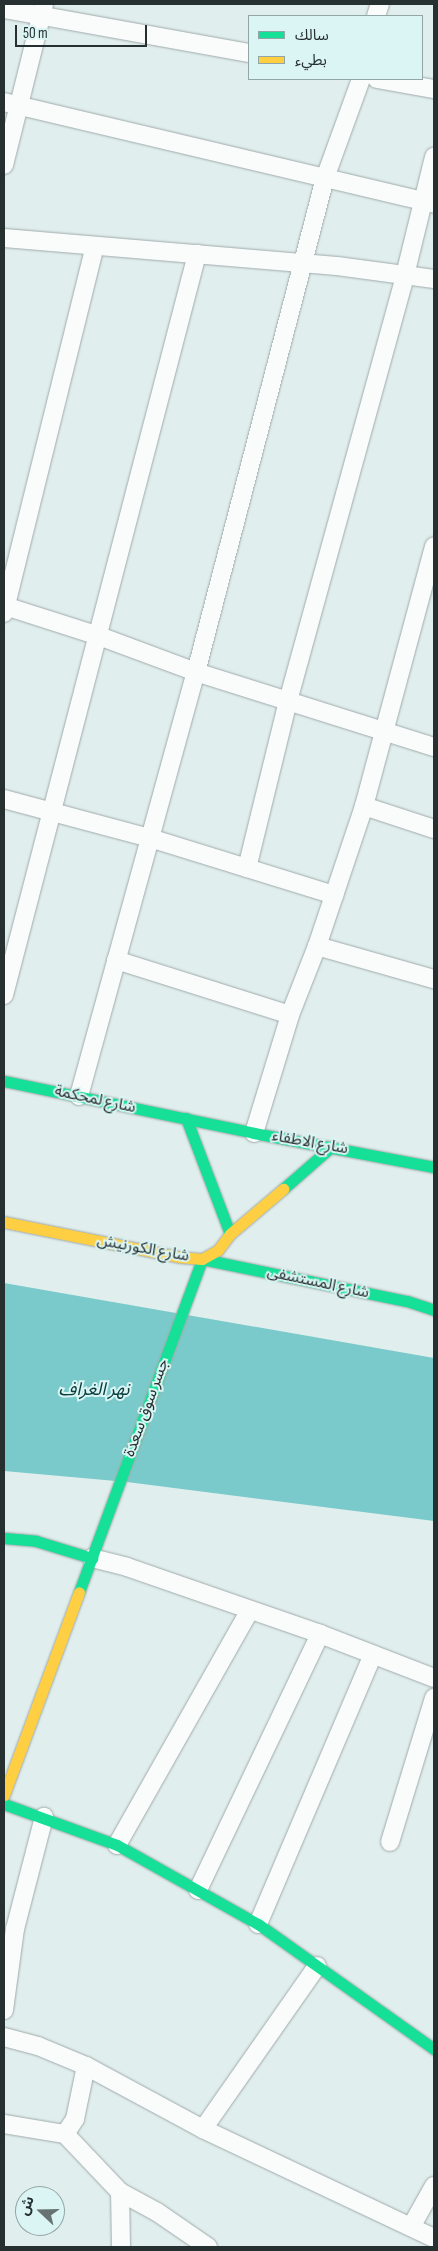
<!DOCTYPE html>
<html>
<head>
<meta charset="utf-8">
<style>
	body { margin:0 }
	#map { position:relative; width:438px; height:2251px; overflow:hidden; background:#e1eeee; font-family:"Sofia Sans Condensed","Noto Sans Arabic",sans-serif }
	div>[style] { position:absolute }
	.water>* { inset:0; background:#7bcacb }
	.roads { filter:drop-shadow(0 0 1px #a0aaaa) drop-shadow(0 0 1px #a0aaaa) }
	.street>* { height:18px; margin:-9px; padding:0 9px; transform-origin:9px; border-radius:9px; background:#fafcfc }
	.fast>* { height:11px; margin:-5.5px; padding:0 5.5px; transform-origin:5.5px; border-radius:5.5px; background:#16e098 }
	.slow>* { height:11px; margin:-5.5px; padding:0 5.5px; transform-origin:5.5px; border-radius:5.5px; background:#ffcf43 }
	span { translate:-50% -50%; white-space:nowrap; text-align:center; line-height:1.15; -webkit-text-stroke:4px #dbf4f4; paint-order:stroke }
	.street-label { font-size:16px; color:#263030 }
	.water-label { font-size:18px; color:#093d3d; font-style:italic }
	.frame { position:absolute; inset:0; border:5px solid #263030; pointer-events:none }
	.legend { position:absolute; left:248px; top:15px; width:175px; height:65px; box-sizing:border-box; background:#dbf4f4; border:1px solid #93a6a6; margin:0; padding:6px 9px; list-style:none; font-size:15px; color:#263030 }
	.legend li { display:flex; align-items:center; gap:10px; height:25px }
	.legend b { width:25px; border:1px solid #93a6a6 }
	.north { position:absolute; left:15px; top:2186px; width:50px; height:50px; box-sizing:border-box; background:#dbf4f4; border:1px solid #93a6a6; border-radius:50%; rotate:291deg; font-size:14px; font-weight:700; line-height:20px; text-align:center; color:#263030 }
	.north::after { content:''; display:block; margin:auto; width:18px; height:22px; background:#677272; clip-path:polygon(50% 0,100% 100%,50% 72%,0 100%) }
	.scale { position:absolute; left:15px; top:25px; width:132px; height:22px; box-sizing:border-box; border:2px solid #263030; border-top:0; padding-left:6px; font-size:15px; line-height:18px; white-space:nowrap; color:#263030; -webkit-text-stroke:4px #dbf4f4; paint-order:stroke }
</style>
</head>
<body>
<div id="map">
	<div class="water">
		<i style="clip-path:polygon(4px 1283px,434px 1358px,434px 1521px,127px 1482px,4px 1471px)"></i>
	</div>
	<div class="roads">
		<div class="street">
			<i style="left:4px;top:9px;width:249px;rotate:10.2deg"></i>
			<i style="left:376px;top:16px;width:13px;rotate:-72deg"></i>
			<i style="left:377px;top:79px;width:58px;rotate:10deg"></i>
			<i style="left:4px;top:102px;width:442px;rotate:13.3deg"></i>
			<i style="left:4px;top:165px;width:165px;rotate:-76deg"></i>
			<i style="left:4px;top:238px;width:334px;rotate:4.8deg"></i>
			<i style="left:337px;top:266px;width:98px;rotate:7.6deg"></i>
			<i style="left:5px;top:606px;width:99px;rotate:17.7deg"></i>
			<i style="left:99px;top:636px;width:103px;rotate:20.4deg"></i>
			<i style="left:196px;top:672px;width:250px;rotate:17.5deg"></i>
			<i style="left:4px;top:613px;width:378px;rotate:-76.1deg"></i>
			<i style="left:4px;top:799px;width:151px;rotate:15deg"></i>
			<i style="left:150px;top:838px;width:193px;rotate:17.2deg"></i>
			<i style="left:364px;top:806px;width:74px;rotate:18.2deg"></i>
			<i style="left:247px;top:868px;width:172px;rotate:-76.2deg"></i>
			<i style="left:288px;top:701px;width:442px;rotate:-74.6deg"></i>
			<i style="left:405px;top:275px;width:122px;rotate:-76.2deg"></i>
			<i style="left:317px;top:946px;width:122px;rotate:15.8deg"></i>
			<i style="left:116px;top:960px;width:182px;rotate:17.5deg"></i>
			<i style="left:4px;top:995px;width:766px;rotate:-75.4deg"></i>
			<i style="left:79px;top:1096px;width:440px;rotate:-74.6deg"></i>
			<i style="left:196px;top:672px;width:511px;rotate:-75.36deg"></i>
			<i style="left:325px;top:178px;width:105px;rotate:-70deg"></i>
			<i style="left:254px;top:1133px;width:123px;rotate:-73deg"></i>
			<i style="left:290px;top:1015px;width:74px;rotate:-68.6deg"></i>
			<i style="left:317px;top:946px;width:148px;rotate:-71.4deg"></i>
			<i style="left:364px;top:806px;width:269px;rotate:-74.9deg"></i>
			<i style="left:92px;top:1558px;width:36px;rotate:14deg"></i>
			<i style="left:127px;top:1567px;width:204px;rotate:19.1deg"></i>
			<i style="left:320px;top:1634px;width:122px;rotate:21.1deg"></i>
			<i style="left:390px;top:1842px;width:151px;rotate:-73deg"></i>
			<i style="left:117px;top:1845px;width:270px;rotate:-60.5deg"></i>
			<i style="left:198px;top:1890px;width:284px;rotate:-64.5deg"></i>
			<i style="left:258px;top:1924px;width:293px;rotate:-66.9deg"></i>
			<i style="left:4px;top:2010px;width:82px;rotate:-82.3deg"></i>
			<i style="left:15px;top:1929px;width:116px;rotate:-75.5deg"></i>
			<i style="left:4px;top:2037px;width:35px;rotate:15deg"></i>
			<i style="left:38px;top:2046px;width:52px;rotate:22.6deg"></i>
			<i style="left:86px;top:2066px;width:133px;rotate:28.3deg"></i>
			<i style="left:203px;top:2129px;width:255px;rotate:25.3deg"></i>
			<i style="left:4px;top:2124px;width:62px;rotate:9.3deg"></i>
			<i style="left:65px;top:2134px;width:80px;rotate:46.5deg"></i>
			<i style="left:203px;top:2129px;width:199px;rotate:-55deg"></i>
			<i style="left:65px;top:2134px;width:18px;rotate:-56deg"></i>
			<i style="left:75px;top:2119px;width:54px;rotate:-78.3deg"></i>
			<i style="left:411px;top:2227px;width:47px;rotate:-60.7deg"></i>
			<i style="left:121px;top:2247px;width:55px;rotate:-91deg"></i>
			<i style="left:120px;top:2192px;width:42px;rotate:28.4deg"></i>
			<i style="left:157px;top:2212px;width:62px;rotate:34.5deg"></i>
		</div>
		<div class="fast">
			<i style="left:4px;top:1081px;width:255px;rotate:11.7deg"></i>
			<i style="left:254px;top:1133px;width:183px;rotate:10.7deg"></i>
			<i style="left:186px;top:1118px;width:124px;rotate:69.2deg"></i>
			<i style="left:283px;top:1189px;width:64px;rotate:-41.2deg"></i>
			<i style="left:4px;top:1538px;width:32px;rotate:5deg"></i>
			<i style="left:36px;top:1541px;width:59px;rotate:16.9deg"></i>
			<i style="left:79px;top:1592px;width:355px;rotate:-69.7deg"></i>
			<i style="left:202px;top:1259px;width:209px;rotate:11.6deg"></i>
			<i style="left:407px;top:1301px;width:28px;rotate:18deg"></i>
			<i style="left:4px;top:1804px;width:120px;rotate:19.9deg"></i>
			<i style="left:117px;top:1845px;width:162px;rotate:29.3deg"></i>
			<i style="left:258px;top:1924px;width:216px;rotate:35.4deg"></i>
		</div>
		<div class="slow">
			<i style="left:4px;top:1222px;width:178px;rotate:11.3deg"></i>
			<i style="left:179px;top:1257px;width:23px;rotate:5deg"></i>
			<i style="left:202px;top:1259px;width:18px;rotate:-29deg"></i>
			<i style="left:218px;top:1250px;width:20px;rotate:-53deg"></i>
			<i style="left:230px;top:1234px;width:70px;rotate:-40.3deg"></i>
			<i style="left:4px;top:1795px;width:216px;rotate:-69.7deg"></i>
		</div>
	</div>
	<div class="street-label">
		<span style="left:95px;top:1100px;rotate:12deg">شارع لمحكمة</span>
		<span style="left:310px;top:1143px;rotate:10deg">شارع الاطفاء</span>
		<span style="left:143px;top:1249px;rotate:10deg">شارع الكورنيش</span>
		<span style="left:318px;top:1283px;rotate:12deg">شارع المستشفى</span>
		<span style="left:147px;top:1408px;rotate:-70deg">جسر سوق سعدة</span>
	</div>
	<div class="water-label">
		<span style="left:94px;top:1390px">نهر الغراف</span>
	</div>
	<div class="frame"></div>
	<ul class="legend">
	<li><b style="height:6px;background:#16e098"></b>سالك</li>
	<li><b style="height:6px;background:#ffcf43"></b>بطيء</li>
	</ul>
	<div class="north">ش</div>
	<div class="scale">50 m</div>
</div>
</body>
</html>
